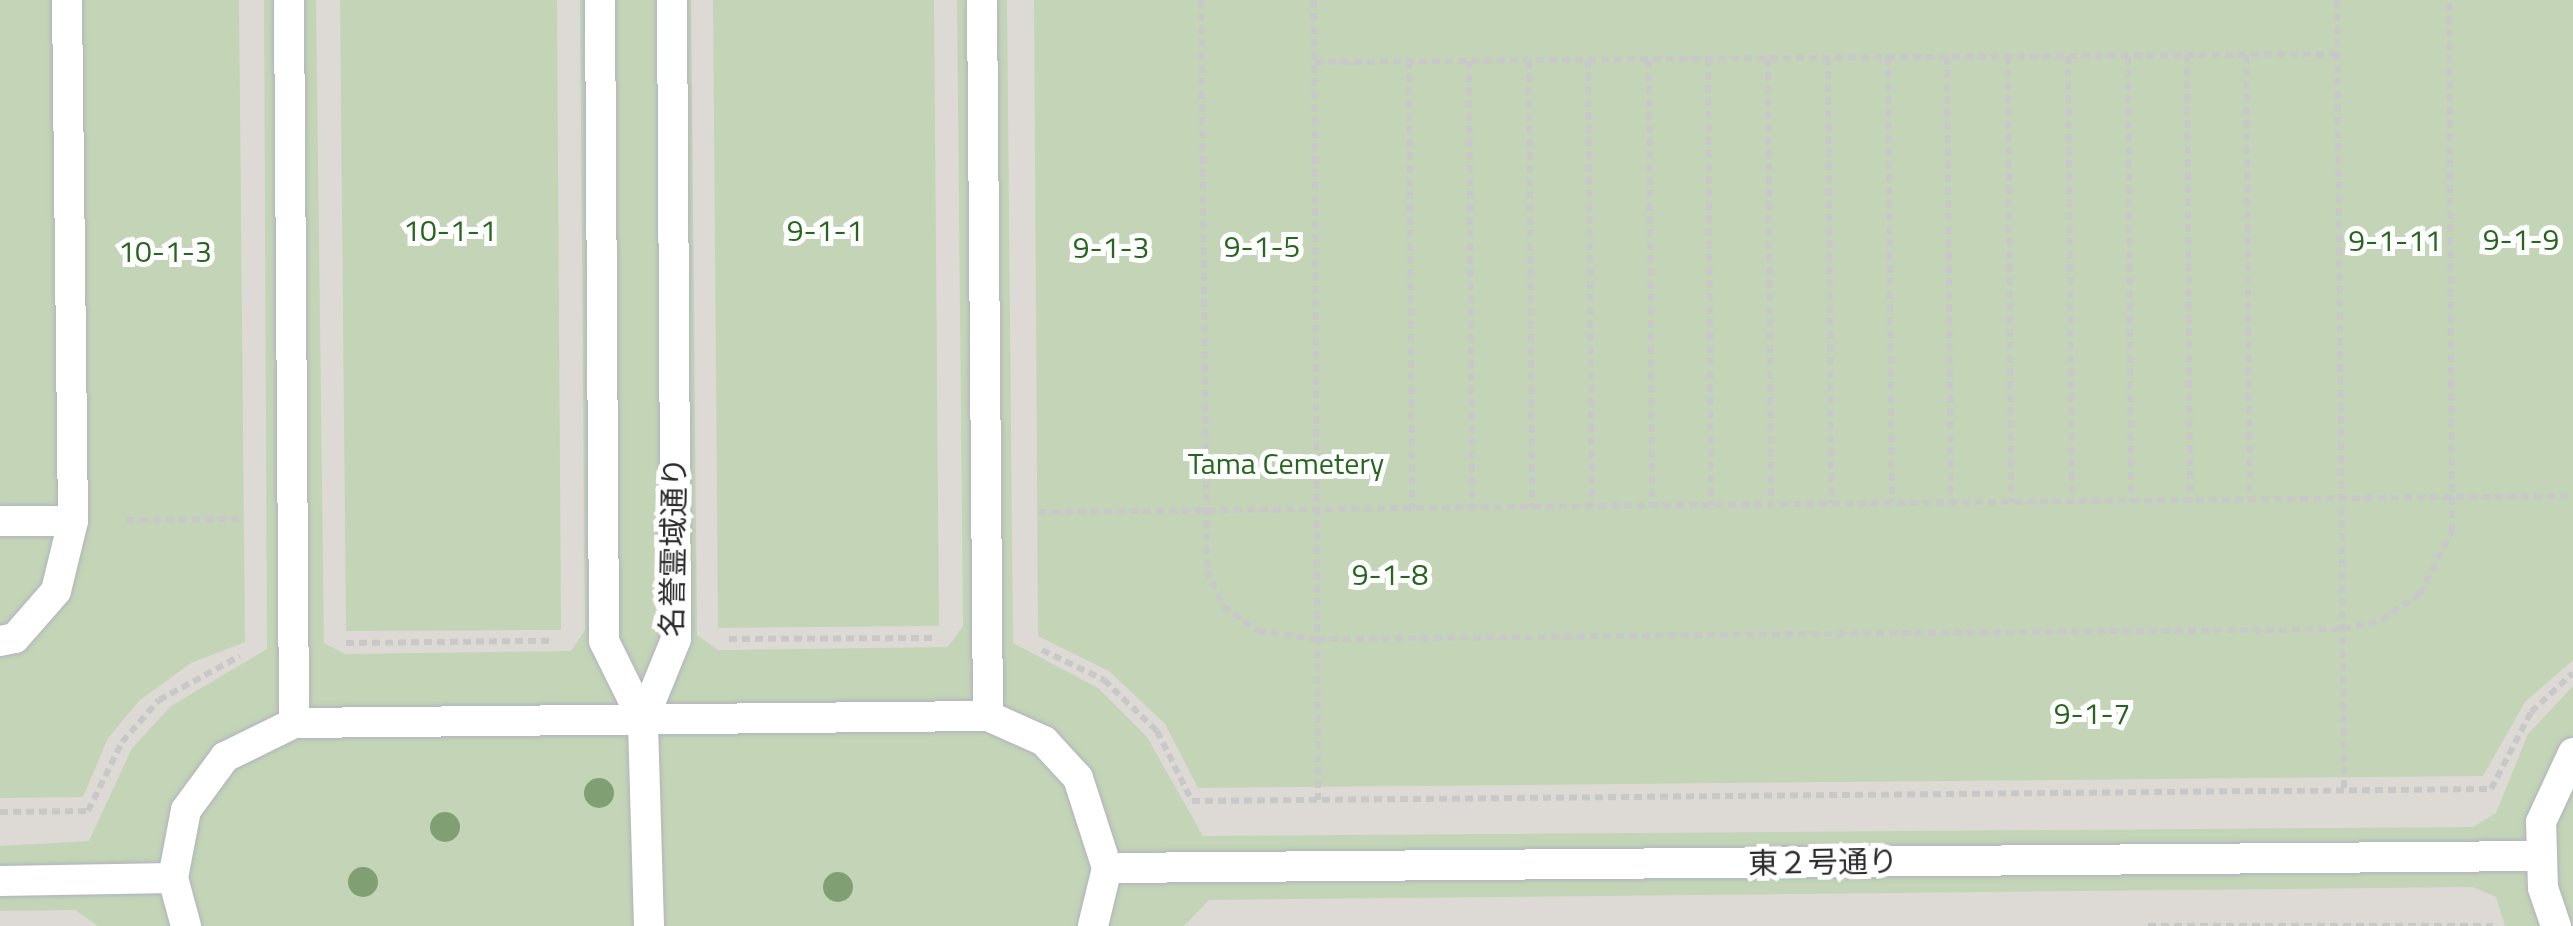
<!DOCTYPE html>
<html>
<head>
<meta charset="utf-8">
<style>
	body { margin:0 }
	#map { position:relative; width:2573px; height:926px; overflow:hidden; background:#ece7de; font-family:"Titillium Web","Noto Sans JP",sans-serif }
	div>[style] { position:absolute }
	.cemetery>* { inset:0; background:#c3d5b6 }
	.plaza>* { inset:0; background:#dddad5 }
	.path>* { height:6px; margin-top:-3px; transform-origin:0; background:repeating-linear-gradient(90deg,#c8c8c8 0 8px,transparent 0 13px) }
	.roads { filter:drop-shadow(0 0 2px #b1b3be) drop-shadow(0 0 2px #b1b3be) }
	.lane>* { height:30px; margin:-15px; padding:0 15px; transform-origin:15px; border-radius:15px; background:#fff }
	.trees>* { width:30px; height:30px; margin:-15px; border-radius:50%; background:#80a074 }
	span { translate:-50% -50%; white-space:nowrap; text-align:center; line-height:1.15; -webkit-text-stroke:10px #fff; paint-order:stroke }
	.park-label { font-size:30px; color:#27661e }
	.street-label { font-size:30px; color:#2b2b2b }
</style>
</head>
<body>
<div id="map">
	<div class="cemetery">
		<i style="clip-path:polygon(0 0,2573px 0,2573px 926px,0 926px)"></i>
	</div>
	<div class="plaza">
		<i style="clip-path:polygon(239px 0,264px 0,267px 649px,171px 706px,132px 748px,89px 841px,0 846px,0 798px,83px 797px,108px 738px,140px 700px,191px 663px,245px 642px)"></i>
		<i style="clip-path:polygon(316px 0,340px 0,346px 631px,561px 630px,557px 0,580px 0,585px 630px,571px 651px,345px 654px,324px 643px)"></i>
		<i style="clip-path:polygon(691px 0,713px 0,718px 628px,939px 626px,934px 0,957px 0,963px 626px,948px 647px,718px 650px,697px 635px)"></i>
		<i style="clip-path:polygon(1007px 0,1034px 0,1038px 636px,1109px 671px,1165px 724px,1198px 788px,2483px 776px,2525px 702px,2573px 660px,2573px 686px,2528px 734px,2496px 813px,2473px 827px,1203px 836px,1147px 737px,1098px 688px,1013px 643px)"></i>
		<i style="clip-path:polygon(2473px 887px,2496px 897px,2505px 926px,1184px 926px,1209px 900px)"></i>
		<i style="clip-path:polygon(75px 910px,98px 926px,0 926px,0 911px)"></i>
	</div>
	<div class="path">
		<i style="left:1201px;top:0;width:570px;rotate:89.4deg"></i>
		<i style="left:1207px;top:570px;width:39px;rotate:66deg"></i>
		<i style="left:1223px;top:606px;width:43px;rotate:35.5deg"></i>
		<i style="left:1258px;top:631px;width:60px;rotate:7.7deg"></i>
		<i style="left:1317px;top:639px;width:1026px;rotate:-0.56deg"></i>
		<i style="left:2343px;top:629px;width:39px;rotate:-13deg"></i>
		<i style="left:2381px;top:620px;width:47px;rotate:-33.7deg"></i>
		<i style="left:2420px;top:594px;width:71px;rotate:-63.1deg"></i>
		<i style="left:2452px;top:531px;width:531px;rotate:-90.32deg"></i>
		<i style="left:1314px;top:0;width:800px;rotate:89.71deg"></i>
		<i style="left:2337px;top:0;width:790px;rotate:89.49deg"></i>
		<i style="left:2187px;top:55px;width:446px;rotate:89.6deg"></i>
		<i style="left:2246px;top:55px;width:444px;rotate:89.5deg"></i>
		<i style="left:2008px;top:56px;width:446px;rotate:89.6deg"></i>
		<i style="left:2068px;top:56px;width:446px;rotate:89.5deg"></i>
		<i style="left:2128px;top:56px;width:445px;rotate:89.6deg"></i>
		<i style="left:1888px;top:57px;width:446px;rotate:89.5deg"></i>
		<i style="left:1947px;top:57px;width:446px;rotate:89.5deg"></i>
		<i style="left:1828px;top:58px;width:445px;rotate:89.6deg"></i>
		<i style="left:1708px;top:59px;width:446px;rotate:89.6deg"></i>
		<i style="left:1768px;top:59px;width:446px;rotate:89.6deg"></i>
		<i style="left:1588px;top:60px;width:446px;rotate:89.5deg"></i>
		<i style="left:1649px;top:60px;width:446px;rotate:89.6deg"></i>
		<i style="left:1409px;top:61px;width:448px;rotate:89.6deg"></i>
		<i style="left:1469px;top:61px;width:446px;rotate:89.6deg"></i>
		<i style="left:1529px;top:61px;width:446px;rotate:89.6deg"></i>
		<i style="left:1315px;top:62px;width:1023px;rotate:-0.45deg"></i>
		<i style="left:1039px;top:512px;width:1534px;rotate:-0.6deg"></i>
		<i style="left:127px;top:520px;width:113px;rotate:-0.5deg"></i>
		<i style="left:729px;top:639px;width:207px;rotate:-0.3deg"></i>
		<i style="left:346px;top:643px;width:207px;rotate:-0.6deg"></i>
		<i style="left:1042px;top:650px;width:69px;rotate:25.8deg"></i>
		<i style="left:1104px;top:680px;width:74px;rotate:43.9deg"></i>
		<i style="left:1157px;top:731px;width:78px;rotate:63.4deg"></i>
		<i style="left:1192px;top:801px;width:1299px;rotate:-0.53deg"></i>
		<i style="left:2491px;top:789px;width:87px;rotate:-62.5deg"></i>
		<i style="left:2531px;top:712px;width:57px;rotate:-42.9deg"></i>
		<i style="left:0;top:812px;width:88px;rotate:-0.7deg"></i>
		<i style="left:88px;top:811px;width:77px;rotate:-63.8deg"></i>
		<i style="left:122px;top:742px;width:56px;rotate:-48.6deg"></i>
		<i style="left:159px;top:700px;width:92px;rotate:-28.5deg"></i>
		<i style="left:2148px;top:926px;width:345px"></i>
	</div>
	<div class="roads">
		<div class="lane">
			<i style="left:289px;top:0;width:723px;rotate:89.6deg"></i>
			<i style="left:600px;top:0;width:641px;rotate:89.64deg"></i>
			<i style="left:604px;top:641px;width:88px;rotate:63.7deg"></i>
			<i style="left:982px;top:0;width:716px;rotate:89.52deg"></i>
			<i style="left:0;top:521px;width:73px"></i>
			<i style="left:0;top:641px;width:15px;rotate:-11deg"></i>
			<i style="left:15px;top:638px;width:62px;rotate:-48.9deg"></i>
			<i style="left:56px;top:591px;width:72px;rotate:-76.3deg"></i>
			<i style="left:73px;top:521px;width:521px;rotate:-90.66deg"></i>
			<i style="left:1107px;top:868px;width:1432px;rotate:-0.48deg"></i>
			<i style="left:0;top:881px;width:173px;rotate:-1deg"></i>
			<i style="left:186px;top:926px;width:50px;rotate:-105.2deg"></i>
			<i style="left:173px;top:878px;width:69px;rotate:-79.2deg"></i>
			<i style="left:186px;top:810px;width:66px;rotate:-53.7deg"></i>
			<i style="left:225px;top:757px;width:77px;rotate:-26.2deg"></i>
			<i style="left:294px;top:723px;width:694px;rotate:-0.58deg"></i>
			<i style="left:988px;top:716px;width:61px;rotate:24.1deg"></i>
			<i style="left:1044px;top:741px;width:50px;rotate:47.4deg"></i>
			<i style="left:1078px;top:778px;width:95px;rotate:72.1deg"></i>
			<i style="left:1107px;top:868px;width:60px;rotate:103.6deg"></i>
			<i style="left:649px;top:926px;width:206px;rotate:-91.7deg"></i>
			<i style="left:643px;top:720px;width:87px;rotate:-67.8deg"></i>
			<i style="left:676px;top:639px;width:639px;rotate:-90.36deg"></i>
			<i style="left:2556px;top:926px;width:40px;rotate:-108.9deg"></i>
			<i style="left:2543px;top:888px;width:66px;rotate:-91.7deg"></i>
			<i style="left:2541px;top:822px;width:76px;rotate:-65.1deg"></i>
		</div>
	</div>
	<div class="trees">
		<i style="left:599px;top:793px"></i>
		<i style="left:445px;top:827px"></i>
		<i style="left:363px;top:882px"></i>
		<i style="left:838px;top:887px"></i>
	</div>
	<div class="park-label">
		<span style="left:450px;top:230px">10-1-1</span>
		<span style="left:825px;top:230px">9-1-1</span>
		<span style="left:2521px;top:239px">9-1-9</span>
		<span style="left:2395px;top:240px">9-1-11</span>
		<span style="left:1262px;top:246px">9-1-5</span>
		<span style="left:1111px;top:247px">9-1-3</span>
		<span style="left:165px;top:251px">10-1-3</span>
		<span style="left:1286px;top:463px">Tama Cemetery</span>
		<span style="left:1390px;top:574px">9-1-8</span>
		<span style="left:2092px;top:713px">9-1-7</span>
	</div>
	<div class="street-label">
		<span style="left:673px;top:547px;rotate:-89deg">名誉霊域通り</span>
		<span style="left:1823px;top:862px;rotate:-1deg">東２号通り</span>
	</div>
</div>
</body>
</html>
